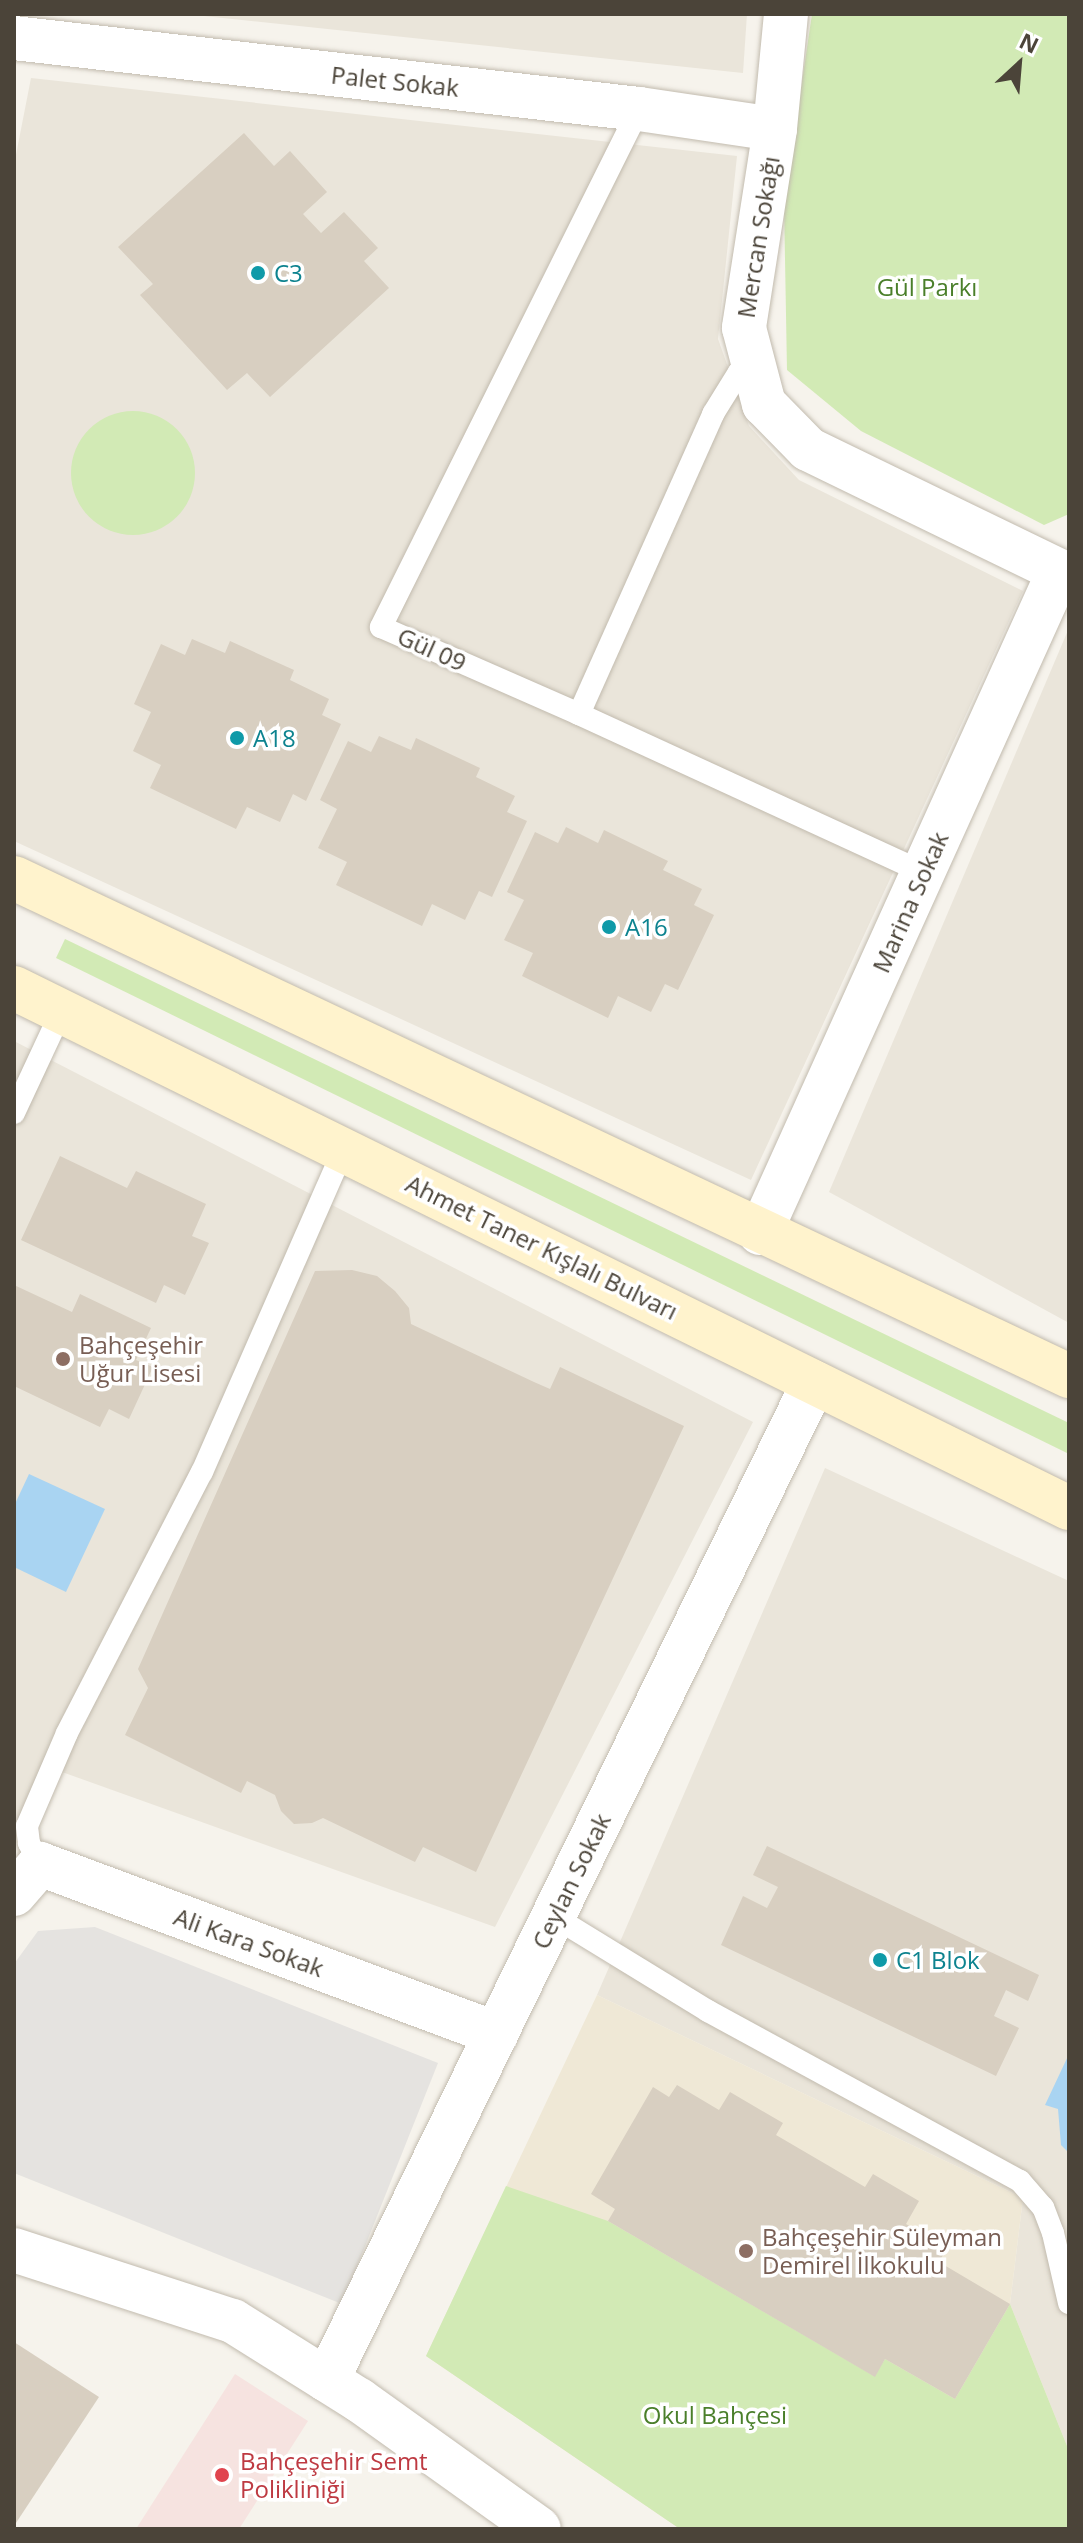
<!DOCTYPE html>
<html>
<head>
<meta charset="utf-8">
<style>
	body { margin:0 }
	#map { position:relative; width:1083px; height:2543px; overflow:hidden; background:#f6f3ec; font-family:"Open Sans",sans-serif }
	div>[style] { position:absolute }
	.residential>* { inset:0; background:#eae5da }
	.education>* { inset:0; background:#efe8d6 }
	.medical>* { inset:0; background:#f6e3e0 }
	.green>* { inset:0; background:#d2eab5 }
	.round { border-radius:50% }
	.parking>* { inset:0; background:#e5e3e0 }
	.water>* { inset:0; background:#a9d4f2 }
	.building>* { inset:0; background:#d8cfc1 }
	.roads { filter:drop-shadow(0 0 2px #c2bbae) drop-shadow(0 0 2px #c2bbae) }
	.service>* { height:22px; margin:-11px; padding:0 11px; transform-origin:11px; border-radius:11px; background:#fff }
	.minor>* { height:44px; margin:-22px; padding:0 22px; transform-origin:22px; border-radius:22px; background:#fff }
	.secondary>* { height:44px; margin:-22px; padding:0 22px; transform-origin:22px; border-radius:22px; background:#fff3cd }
	.dots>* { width:22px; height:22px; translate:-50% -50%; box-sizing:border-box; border:4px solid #fff; border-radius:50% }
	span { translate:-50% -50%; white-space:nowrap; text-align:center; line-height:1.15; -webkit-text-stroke:7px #fff; paint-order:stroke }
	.street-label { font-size:24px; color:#4b4439 }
	.culture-label { font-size:24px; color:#0d838f }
	.left { translate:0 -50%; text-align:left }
	.park-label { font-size:24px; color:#4a7f2a }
	.education-label { font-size:24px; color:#785e54 }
	.health-label { font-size:24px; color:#be3a42 }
	.frame { position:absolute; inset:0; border:16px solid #4b4439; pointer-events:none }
	.north { position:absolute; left:979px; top:24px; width:80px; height:80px; -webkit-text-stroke:6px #fff; paint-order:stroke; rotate:26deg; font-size:22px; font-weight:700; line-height:32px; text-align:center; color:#4b4439 }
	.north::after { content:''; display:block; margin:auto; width:28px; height:36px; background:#4b4439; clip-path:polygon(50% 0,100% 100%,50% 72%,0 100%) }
</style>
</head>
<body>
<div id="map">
	<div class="residential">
		<i style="clip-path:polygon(185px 14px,747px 14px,743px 73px)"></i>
		<i style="clip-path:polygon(31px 78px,737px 156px,718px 339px,749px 426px,799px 480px,1023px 591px,751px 1180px,14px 841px,14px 165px)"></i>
		<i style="clip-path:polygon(1069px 628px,1069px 1323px,829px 1192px)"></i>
		<i style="clip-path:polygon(14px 1041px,753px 1422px,495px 1927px,62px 1772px,14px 1824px)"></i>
		<i style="clip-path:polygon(825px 1468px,1069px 1581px,1069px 2451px,1010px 2304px,1023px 2198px,597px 1995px)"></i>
	</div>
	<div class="education">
		<i style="clip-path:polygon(597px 1995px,1023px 2198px,1010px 2304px,1069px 2451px,1069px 2529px,680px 2529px,426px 2356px)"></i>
	</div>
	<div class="medical">
		<i style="clip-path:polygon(235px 2374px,308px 2421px,239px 2529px,136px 2529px)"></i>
	</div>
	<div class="green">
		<i style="clip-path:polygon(812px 14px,1069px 14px,1069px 514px,1044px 525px,861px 431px,787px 370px,784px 203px)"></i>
		<i class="round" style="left:71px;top:411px;width:124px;height:124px"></i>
		<i style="clip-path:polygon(65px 939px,1069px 1423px,1069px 1454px,56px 958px)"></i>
		<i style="clip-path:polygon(506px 2186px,608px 2221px,874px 2376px,885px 2359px,955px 2399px,1010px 2304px,1069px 2451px,1069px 2529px,680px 2529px,426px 2356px)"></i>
	</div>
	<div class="parking">
		<i style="clip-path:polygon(95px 1927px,438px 2063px,342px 2304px,14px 2173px,14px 1964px,38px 1931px)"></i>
	</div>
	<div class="water">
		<i style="clip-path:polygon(29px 1474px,105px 1509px,66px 1592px,14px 1567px,14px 1506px)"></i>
		<i style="clip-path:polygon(1069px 2054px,1069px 2153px,1061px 2145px,1058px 2109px,1045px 2105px)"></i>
	</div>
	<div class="building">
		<i style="clip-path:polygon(244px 133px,274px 166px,290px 151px,327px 192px,303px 214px,321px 233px,344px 212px,378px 248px,364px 261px,389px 288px,270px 397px,247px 373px,227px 390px,140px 295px,153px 284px,118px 247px)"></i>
		<i style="clip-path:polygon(192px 639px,225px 653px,230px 641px,294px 670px,290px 680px,329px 699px,322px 715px,341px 724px,306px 801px,293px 794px,280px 822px,247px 807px,236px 829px,150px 788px,161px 765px,133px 751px,151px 712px,134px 704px,161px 644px,185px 655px)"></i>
		<i style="clip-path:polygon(379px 736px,411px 750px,416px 738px,480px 768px,476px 777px,515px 796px,507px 812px,527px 821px,492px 897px,479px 891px,465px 920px,432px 904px,422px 926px,336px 885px,347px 862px,318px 848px,337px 809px,320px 800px,348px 741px,371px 752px)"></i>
		<i style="clip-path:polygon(566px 827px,598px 843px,604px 830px,668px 861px,663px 870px,702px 889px,694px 905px,714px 915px,678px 990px,665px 984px,651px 1012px,618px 996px,608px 1018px,522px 976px,533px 953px,504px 940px,524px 900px,507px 892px,535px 832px,558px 843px)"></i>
		<i style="clip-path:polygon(60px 1156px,127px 1188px,136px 1171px,206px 1204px,192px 1236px,209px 1243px,185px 1295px,164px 1285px,156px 1303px,21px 1240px)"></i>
		<i style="clip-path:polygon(352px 1270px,377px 1276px,395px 1291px,409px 1308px,411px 1324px,534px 1382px,550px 1389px,560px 1367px,684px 1426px,476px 1872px,423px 1847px,415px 1862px,323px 1818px,312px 1823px,294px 1824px,281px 1811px,275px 1795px,247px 1781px,241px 1793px,125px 1735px,148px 1688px,138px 1669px,315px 1271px)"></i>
		<i style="clip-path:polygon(14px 1285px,72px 1312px,80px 1294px,151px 1328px,136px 1360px,153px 1367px,129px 1419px,109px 1409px,100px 1427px,14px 1386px)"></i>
		<i style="clip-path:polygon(767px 1846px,1039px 1975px,1028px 2001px,1006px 1990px,994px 2016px,1019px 2028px,996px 2076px,721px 1945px,743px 1896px,767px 1908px,778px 1887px,753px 1875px)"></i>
		<i style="clip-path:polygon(677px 2085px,719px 2110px,730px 2092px,783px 2123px,776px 2135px,865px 2187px,873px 2174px,919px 2201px,906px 2224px,947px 2248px,939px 2262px,1010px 2304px,955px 2399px,885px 2359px,875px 2377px,608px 2221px,615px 2209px,591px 2194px,653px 2087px,669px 2097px)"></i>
		<i style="clip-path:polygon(14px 2342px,99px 2397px,14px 2526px)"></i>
	</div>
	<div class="roads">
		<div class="service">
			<i style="left:639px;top:109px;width:579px;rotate:116.48deg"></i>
			<i style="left:381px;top:627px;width:216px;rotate:23.7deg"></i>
			<i style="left:579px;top:714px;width:379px;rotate:24.7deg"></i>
			<i style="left:579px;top:714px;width:329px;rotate:-65.9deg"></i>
			<i style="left:713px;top:414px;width:49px;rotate:-58.2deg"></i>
			<i style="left:739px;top:372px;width:18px;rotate:-43deg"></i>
			<i style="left:14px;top:1113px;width:114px;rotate:-65deg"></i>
			<i style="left:40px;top:1864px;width:24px;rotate:-118deg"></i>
			<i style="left:29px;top:1843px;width:17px;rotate:-97deg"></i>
			<i style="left:27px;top:1826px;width:101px;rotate:-66.7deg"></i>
			<i style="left:67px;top:1733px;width:294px;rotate:-62.7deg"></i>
			<i style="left:202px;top:1472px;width:353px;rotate:-66.3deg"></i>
			<i style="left:553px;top:1916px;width:182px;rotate:31.5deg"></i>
			<i style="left:708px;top:2011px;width:355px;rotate:28.6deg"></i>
			<i style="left:1020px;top:2181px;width:35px;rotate:49deg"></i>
			<i style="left:1043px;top:2207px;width:28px;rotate:69deg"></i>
			<i style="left:1053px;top:2233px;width:72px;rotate:77.1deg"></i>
		</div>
		<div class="minor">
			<i style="left:786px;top:14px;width:116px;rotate:95.5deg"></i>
			<i style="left:775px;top:129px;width:201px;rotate:98.9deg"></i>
			<i style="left:744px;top:328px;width:79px;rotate:75.3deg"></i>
			<i style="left:764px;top:404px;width:63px;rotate:45.6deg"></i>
			<i style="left:808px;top:449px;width:279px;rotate:25.9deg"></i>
			<i style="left:14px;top:38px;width:629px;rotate:6.48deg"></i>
			<i style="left:639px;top:109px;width:137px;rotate:8.4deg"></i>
			<i style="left:760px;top:1233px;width:726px;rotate:-65.69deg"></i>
			<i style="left:14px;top:1894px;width:40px;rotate:-49deg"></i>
			<i style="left:40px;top:1864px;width:487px;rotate:20.4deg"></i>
			<i style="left:14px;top:2250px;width:230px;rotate:18deg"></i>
			<i style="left:233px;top:2321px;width:149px;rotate:32.1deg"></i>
			<i style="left:359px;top:2400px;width:221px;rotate:35.6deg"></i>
			<i style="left:327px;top:2380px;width:1110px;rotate:-63.99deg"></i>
		</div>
		<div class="secondary">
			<i style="left:14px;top:878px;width:1167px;rotate:25.27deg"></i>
			<i style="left:14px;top:988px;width:1176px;rotate:26.24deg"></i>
		</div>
	</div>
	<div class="dots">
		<i style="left:258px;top:273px;background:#0f9aa8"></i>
		<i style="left:237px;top:738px;background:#0f9aa8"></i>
		<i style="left:609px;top:927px;background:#0f9aa8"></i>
		<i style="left:63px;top:1359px;background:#8d6e63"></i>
		<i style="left:880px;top:1960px;background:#0f9aa8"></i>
		<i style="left:746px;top:2251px;background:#8d6e63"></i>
		<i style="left:222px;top:2475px;background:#e0444e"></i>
	</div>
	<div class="street-label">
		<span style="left:395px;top:81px;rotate:6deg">Palet Sokak</span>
		<span style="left:758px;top:237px;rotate:-81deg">Mercan Sokağı</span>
		<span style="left:432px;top:649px;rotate:24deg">Gül 09</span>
		<span style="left:910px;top:902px;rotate:-66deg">Marina Sokak</span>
		<span style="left:542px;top:1247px;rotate:26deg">Ahmet Taner Kışlalı Bulvarı</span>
		<span style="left:571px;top:1881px;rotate:-64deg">Ceylan Sokak</span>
		<span style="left:249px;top:1942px;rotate:20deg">Ali Kara Sokak</span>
	</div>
	<div class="culture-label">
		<span class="left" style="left:274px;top:273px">C3</span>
		<span class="left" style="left:253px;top:738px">A18</span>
		<span class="left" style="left:625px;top:927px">A16</span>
		<span class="left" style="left:896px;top:1960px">C1 Blok</span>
	</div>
	<div class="park-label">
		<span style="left:927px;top:287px">Gül Parkı</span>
		<span style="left:715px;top:2415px">Okul Bahçesi</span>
	</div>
	<div class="education-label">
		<span class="left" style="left:79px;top:1359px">Bahçeşehir<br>Uğur Lisesi</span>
		<span class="left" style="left:762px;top:2251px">Bahçeşehir Süleyman<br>Demirel İlkokulu</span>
	</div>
	<div class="health-label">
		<span class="left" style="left:240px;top:2475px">Bahçeşehir Semt<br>Polikliniği</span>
	</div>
	<div class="frame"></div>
	<div class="north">N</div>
</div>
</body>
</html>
